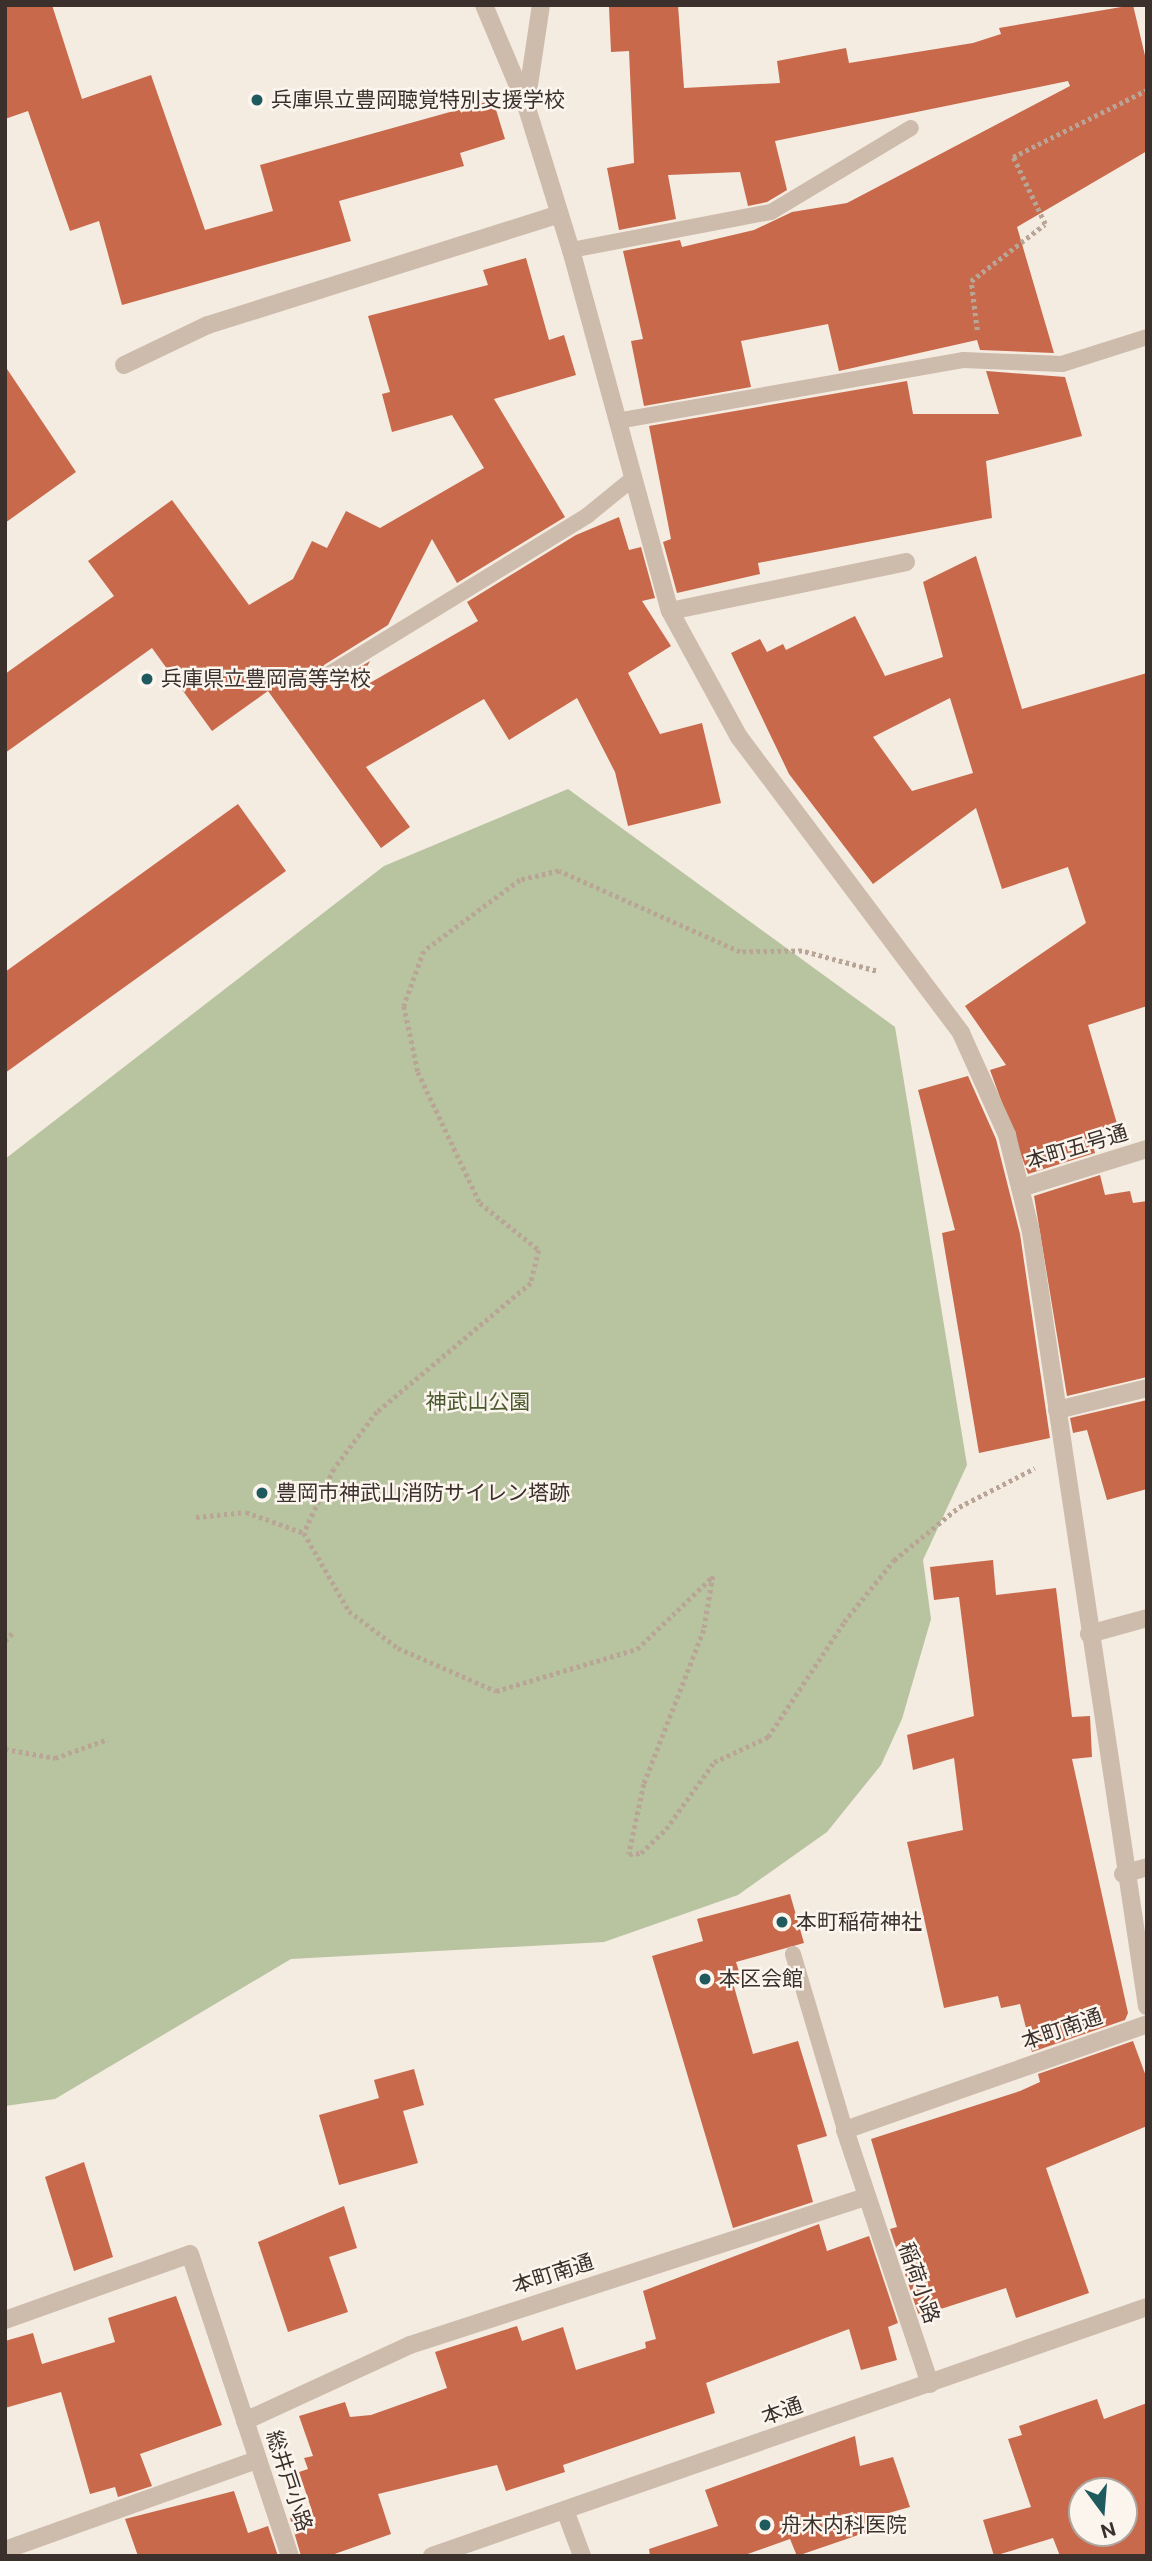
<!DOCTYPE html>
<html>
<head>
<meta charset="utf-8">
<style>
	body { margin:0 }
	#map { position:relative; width:1152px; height:2561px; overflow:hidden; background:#f4ebe1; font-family:"Public Sans","Noto Sans JP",sans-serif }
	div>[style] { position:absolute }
	.green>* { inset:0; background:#b8c4a0 }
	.building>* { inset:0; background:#c8694b }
	.path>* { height:4.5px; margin-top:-2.25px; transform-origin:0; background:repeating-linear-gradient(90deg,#b9a596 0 3.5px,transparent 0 7px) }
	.lane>* { height:16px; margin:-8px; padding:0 8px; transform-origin:8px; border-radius:8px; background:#cdbbac }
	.street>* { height:18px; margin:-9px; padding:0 9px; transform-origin:9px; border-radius:9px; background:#cdbbac }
	.dots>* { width:19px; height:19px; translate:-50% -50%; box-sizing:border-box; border:4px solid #fbf5ee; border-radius:50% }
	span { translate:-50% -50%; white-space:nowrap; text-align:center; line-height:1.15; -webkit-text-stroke:5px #fbf5ee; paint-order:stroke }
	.poi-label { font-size:21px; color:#3b302b }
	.left { translate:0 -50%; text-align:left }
	.street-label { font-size:21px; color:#3b302b }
	.park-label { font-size:21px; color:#4a5a2e }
	.frame { position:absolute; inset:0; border:7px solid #3b302b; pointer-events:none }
	.north { position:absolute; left:1068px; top:2477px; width:70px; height:70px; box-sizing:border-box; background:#fbf5ee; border:2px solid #aea6a0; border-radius:50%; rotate:164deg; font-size:19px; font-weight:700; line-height:28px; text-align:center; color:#3b302b }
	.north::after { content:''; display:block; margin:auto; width:24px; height:32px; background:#1f5a5e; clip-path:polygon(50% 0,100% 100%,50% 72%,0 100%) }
</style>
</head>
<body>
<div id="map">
	<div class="green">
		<i style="clip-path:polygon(568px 789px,895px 1027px,967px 1465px,923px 1560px,931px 1619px,902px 1719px,881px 1765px,827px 1832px,738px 1895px,604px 1942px,291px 1959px,55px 2099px,5px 2106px,5px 1159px,384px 866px)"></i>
	</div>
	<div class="building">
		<i style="clip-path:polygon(5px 5px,52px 5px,82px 99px,151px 75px,205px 230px,273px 211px,260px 165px,493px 100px,505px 139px,460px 153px,464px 166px,339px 201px,351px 241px,122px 305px,99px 221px,70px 231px,28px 111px,5px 119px)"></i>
		<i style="clip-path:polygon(678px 5px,684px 88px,780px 83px,777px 61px,846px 48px,849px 63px,973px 43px,1001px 34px,999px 28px,1133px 5px,1147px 64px,1147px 151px,1017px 227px,1054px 353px,980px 350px,977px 340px,839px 371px,828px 324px,741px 341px,751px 387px,644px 406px,631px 341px,643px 339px,623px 251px,680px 240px,682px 247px,754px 230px,792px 212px,847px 203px,1070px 86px,1068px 81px,775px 141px,787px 190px,767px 202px,748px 206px,740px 172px,668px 175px,676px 219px,619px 230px,607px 168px,634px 163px,629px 51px,611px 52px,609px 7px)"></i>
		<i style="clip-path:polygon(526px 258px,549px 340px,564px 335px,576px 375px,494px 399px,565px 517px,457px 583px,432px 539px,388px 625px,324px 665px,320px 679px,334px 683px,370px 661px,354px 692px,478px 621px,467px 602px,576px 535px,619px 517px,629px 550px,641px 547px,655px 598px,642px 601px,671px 646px,628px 673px,660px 734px,702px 723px,721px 803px,628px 826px,615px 772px,577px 698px,509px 740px,484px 699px,366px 767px,410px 827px,381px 848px,268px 691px,212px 731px,152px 648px,5px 753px,5px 674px,114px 596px,88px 561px,172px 500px,249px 605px,293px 579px,312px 541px,327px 548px,346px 511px,380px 528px,484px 468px,452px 415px,392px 432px,382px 394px,390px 392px,368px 316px,488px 285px,483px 270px)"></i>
		<i style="clip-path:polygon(5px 366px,76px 472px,5px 523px)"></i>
		<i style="clip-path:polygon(986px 371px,1065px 377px,1082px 436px,986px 461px,992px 518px,758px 563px,760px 574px,677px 593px,663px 542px,671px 539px,649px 426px,907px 381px,913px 414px,999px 414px)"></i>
		<i style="clip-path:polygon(evenodd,976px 556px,1022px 709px,1147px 673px,1147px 1006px,1088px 1025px,1118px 1127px,1090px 1135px,1095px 1153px,1028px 1174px,990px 1070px,1006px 1065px,965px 1006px,1086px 923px,1068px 867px,1002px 889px,976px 808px,873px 884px,789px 774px,731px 653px,760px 639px,767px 652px,783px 644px,786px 650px,855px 616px,885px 676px,943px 657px,923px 582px,976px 556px,950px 698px,973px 773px,912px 791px,873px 737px,950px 698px)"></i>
		<i style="clip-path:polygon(238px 804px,286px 871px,5px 1073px,5px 972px)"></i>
		<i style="clip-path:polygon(968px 1076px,996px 1139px,1020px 1234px,1050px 1438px,979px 1453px,942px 1233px,955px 1230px,918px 1090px)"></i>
		<i style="clip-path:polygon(1100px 1175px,1105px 1195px,1130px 1191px,1133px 1203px,1147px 1201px,1147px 1377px,1067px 1396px,1034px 1196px)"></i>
		<i style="clip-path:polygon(1147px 1400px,1147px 1489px,1107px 1500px,1087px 1430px,1073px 1433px,1070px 1418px)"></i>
		<i style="clip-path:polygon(993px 1560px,996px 1595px,1056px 1588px,1072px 1717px,1090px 1716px,1092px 1757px,1072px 1759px,1128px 2013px,1125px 2020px,1032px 2052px,1020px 2004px,1001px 2008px,998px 1996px,944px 2008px,907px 1842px,963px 1830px,954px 1758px,913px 1770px,907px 1735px,974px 1716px,959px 1597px,934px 1600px,930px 1567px)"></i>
		<i style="clip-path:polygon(790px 1894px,804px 1943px,736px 1962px,742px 1981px,733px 1983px,753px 2054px,798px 2041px,827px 2136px,797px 2145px,813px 2202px,733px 2228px,652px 1956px,703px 1941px,697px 1919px)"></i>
		<i style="clip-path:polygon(1133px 2041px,1147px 2079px,1147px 2126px,1046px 2168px,1089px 2293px,1016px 2318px,1006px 2288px,919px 2316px,890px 2229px,897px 2227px,871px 2139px,1020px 2091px,1040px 2082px,1038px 2074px)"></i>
		<i style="clip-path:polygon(414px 2069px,424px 2105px,403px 2111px,418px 2163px,339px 2185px,319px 2115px,379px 2098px,374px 2080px)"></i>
		<i style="clip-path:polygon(84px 2162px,113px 2257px,74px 2271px,45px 2177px)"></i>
		<i style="clip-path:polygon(344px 2206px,357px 2248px,329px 2257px,348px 2312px,288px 2332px,258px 2242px)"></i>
		<i style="clip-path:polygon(819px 2224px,827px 2251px,869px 2236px,898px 2323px,888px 2327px,897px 2360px,861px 2370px,849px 2329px,706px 2383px,715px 2413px,563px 2465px,565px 2472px,506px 2491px,497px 2465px,378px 2494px,391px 2534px,329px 2556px,301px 2556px,290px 2518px,312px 2511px,299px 2472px,308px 2469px,304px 2458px,313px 2456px,299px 2416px,345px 2402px,350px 2417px,371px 2415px,447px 2388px,435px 2352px,517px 2326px,522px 2341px,563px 2327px,576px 2370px,646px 2348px,645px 2342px,656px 2339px,643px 2291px)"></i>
		<i style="clip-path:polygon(176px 2296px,222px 2425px,140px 2454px,152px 2486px,118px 2497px,115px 2487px,90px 2494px,61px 2392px,5px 2408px,5px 2341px,33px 2333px,42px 2364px,115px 2342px,108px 2318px)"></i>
		<i style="clip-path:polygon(evenodd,1097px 2399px,1104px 2419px,1147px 2403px,1147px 2556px,1060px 2556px,1053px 2538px,994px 2556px,983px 2520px,1031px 2507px,1008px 2439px,1022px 2435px,1019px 2426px,1097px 2399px,1082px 2491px,1124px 2491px,1124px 2533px,1082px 2533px,1082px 2491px)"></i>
		<i style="clip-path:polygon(855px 2436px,860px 2466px,893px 2457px,910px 2507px,867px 2519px,870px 2531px,797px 2556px,790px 2539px,742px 2556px,650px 2556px,649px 2549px,718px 2526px,705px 2490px)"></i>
		<i style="clip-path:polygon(234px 2491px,248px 2533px,268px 2526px,278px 2556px,138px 2556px,125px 2519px)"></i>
	</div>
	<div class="path">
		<i style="left:977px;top:330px;width:49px;rotate:-97deg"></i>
		<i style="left:971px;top:281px;width:93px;rotate:-37.6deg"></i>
		<i style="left:1045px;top:224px;width:74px;rotate:-115.5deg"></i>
		<i style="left:1013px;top:157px;width:150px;rotate:-26.6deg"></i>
		<i style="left:876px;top:971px;width:77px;rotate:-164.9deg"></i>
		<i style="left:802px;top:951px;width:62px;rotate:179.1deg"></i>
		<i style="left:740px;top:952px;width:198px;rotate:-155.9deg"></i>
		<i style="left:559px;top:871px;width:40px;rotate:167deg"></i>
		<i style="left:520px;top:880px;width:119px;rotate:143.5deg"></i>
		<i style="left:424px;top:951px;width:59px;rotate:110deg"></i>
		<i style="left:404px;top:1006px;width:67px;rotate:78deg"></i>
		<i style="left:418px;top:1072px;width:145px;rotate:64.7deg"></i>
		<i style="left:480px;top:1203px;width:75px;rotate:38.5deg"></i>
		<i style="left:539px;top:1250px;width:34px;rotate:104deg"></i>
		<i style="left:531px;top:1283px;width:201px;rotate:140deg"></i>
		<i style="left:377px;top:1412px;width:71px;rotate:127deg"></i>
		<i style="left:334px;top:1469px;width:71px;rotate:115.1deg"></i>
		<i style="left:304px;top:1533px;width:90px;rotate:60deg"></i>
		<i style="left:349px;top:1611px;width:61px;rotate:37.1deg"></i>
		<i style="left:398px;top:1648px;width:107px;rotate:23.7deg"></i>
		<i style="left:496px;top:1691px;width:147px;rotate:-16.6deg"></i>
		<i style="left:637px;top:1649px;width:105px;rotate:-43.8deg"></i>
		<i style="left:713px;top:1576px;width:55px;rotate:99.5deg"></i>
		<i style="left:704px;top:1630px;width:165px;rotate:111.3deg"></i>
		<i style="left:644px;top:1784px;width:72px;rotate:102.1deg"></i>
		<i style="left:629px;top:1854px;width:12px;rotate:-5deg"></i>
		<i style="left:641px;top:1853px;width:35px;rotate:-44deg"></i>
		<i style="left:666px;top:1829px;width:82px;rotate:-54.4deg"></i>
		<i style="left:714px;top:1762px;width:60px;rotate:-24.8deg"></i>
		<i style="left:768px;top:1737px;width:138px;rotate:-56.5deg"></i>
		<i style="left:844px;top:1622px;width:80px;rotate:-51.1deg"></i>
		<i style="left:894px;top:1560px;width:84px;rotate:-39.2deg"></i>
		<i style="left:959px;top:1507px;width:85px;rotate:-27.2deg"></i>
		<i style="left:196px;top:1517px;width:50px;rotate:-5.7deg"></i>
		<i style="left:246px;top:1512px;width:62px;rotate:19.9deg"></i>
		<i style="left:5px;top:1641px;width:12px;rotate:-48deg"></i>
		<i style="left:5px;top:1749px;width:51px;rotate:10.2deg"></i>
		<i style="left:55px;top:1758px;width:56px;rotate:-19.7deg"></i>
	</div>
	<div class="lane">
		<i style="left:571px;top:250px;width:204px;rotate:-10.8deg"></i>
		<i style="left:771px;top:212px;width:163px;rotate:-31deg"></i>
		<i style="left:617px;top:421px;width:351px;rotate:-10deg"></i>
		<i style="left:963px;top:360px;width:99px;rotate:2.3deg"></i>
		<i style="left:1062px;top:364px;width:89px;rotate:-17.6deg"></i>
		<i style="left:329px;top:674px;width:304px;rotate:-31.5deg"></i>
		<i style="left:588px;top:515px;width:55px;rotate:-39.1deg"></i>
		<i style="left:793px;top:1954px;width:184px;rotate:73.5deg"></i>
	</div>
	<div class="street">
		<i style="left:484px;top:5px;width:108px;rotate:67.2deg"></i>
		<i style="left:526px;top:105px;width:152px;rotate:72.8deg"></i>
		<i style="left:571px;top:250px;width:374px;rotate:74.7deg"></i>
		<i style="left:670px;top:611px;width:144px;rotate:61.3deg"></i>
		<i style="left:739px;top:737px;width:370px;rotate:53.1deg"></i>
		<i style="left:961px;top:1033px;width:112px;rotate:65.7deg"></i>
		<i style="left:1007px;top:1135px;width:100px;rotate:76.1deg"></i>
		<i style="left:1031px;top:1232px;width:783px;rotate:81.48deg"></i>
		<i style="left:526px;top:105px;width:101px;rotate:-81.5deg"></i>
		<i style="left:124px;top:365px;width:93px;rotate:-25.5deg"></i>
		<i style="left:208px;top:325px;width:366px;rotate:-17.5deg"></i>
		<i style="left:670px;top:611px;width:241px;rotate:-11.7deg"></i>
		<i style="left:1021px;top:1188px;width:132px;rotate:-17.2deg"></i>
		<i style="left:1057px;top:1410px;width:93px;rotate:-13.7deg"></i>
		<i style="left:1089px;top:1634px;width:60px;rotate:-15.4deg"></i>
		<i style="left:1123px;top:1874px;width:25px;rotate:-16deg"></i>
		<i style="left:5px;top:2320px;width:196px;rotate:-19.6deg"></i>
		<i style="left:190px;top:2254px;width:318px;rotate:71.7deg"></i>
		<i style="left:930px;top:2384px;width:268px;rotate:-108.5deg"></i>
		<i style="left:845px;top:2130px;width:320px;rotate:-19.3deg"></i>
		<i style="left:245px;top:2421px;width:182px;rotate:-24.7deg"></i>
		<i style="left:410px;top:2345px;width:478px;rotate:-18deg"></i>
		<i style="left:565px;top:2510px;width:49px;rotate:69.7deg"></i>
		<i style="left:5px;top:2550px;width:268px;rotate:-19.7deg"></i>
		<i style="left:432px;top:2556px;width:757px;rotate:-19.2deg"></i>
	</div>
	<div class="dots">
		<i style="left:257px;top:100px;background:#1f5a5e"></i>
		<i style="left:147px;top:679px;background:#1f5a5e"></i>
		<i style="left:262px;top:1493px;background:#1f5a5e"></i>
		<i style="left:782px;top:1922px;background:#1f5a5e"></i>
		<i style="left:705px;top:1979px;background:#1f5a5e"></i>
		<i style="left:765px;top:2525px;background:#1f5a5e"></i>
	</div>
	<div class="poi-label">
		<span class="left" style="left:271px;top:100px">兵庫県立豊岡聴覚特別支援学校</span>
		<span class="left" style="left:161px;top:679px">兵庫県立豊岡高等学校</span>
		<span class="left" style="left:276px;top:1493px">豊岡市神武山消防サイレン塔跡</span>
		<span class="left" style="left:796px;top:1922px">本町稲荷神社</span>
		<span class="left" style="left:719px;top:1979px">本区会館</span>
		<span class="left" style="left:781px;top:2525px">舟木内科医院</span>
	</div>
	<div class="street-label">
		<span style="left:1077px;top:1147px;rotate:-17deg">本町五号通</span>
		<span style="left:1062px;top:2029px;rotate:-19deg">本町南通</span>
		<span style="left:553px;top:2274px;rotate:-18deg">本町南通</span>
		<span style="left:919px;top:2283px;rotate:71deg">稲荷小路</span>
		<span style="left:782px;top:2411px;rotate:-19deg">本通</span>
		<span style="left:289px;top:2481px;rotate:72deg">総井戸小路</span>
	</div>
	<div class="park-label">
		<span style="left:478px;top:1402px">神武山公園</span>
	</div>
	<div class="frame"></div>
	<div class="north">N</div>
</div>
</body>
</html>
